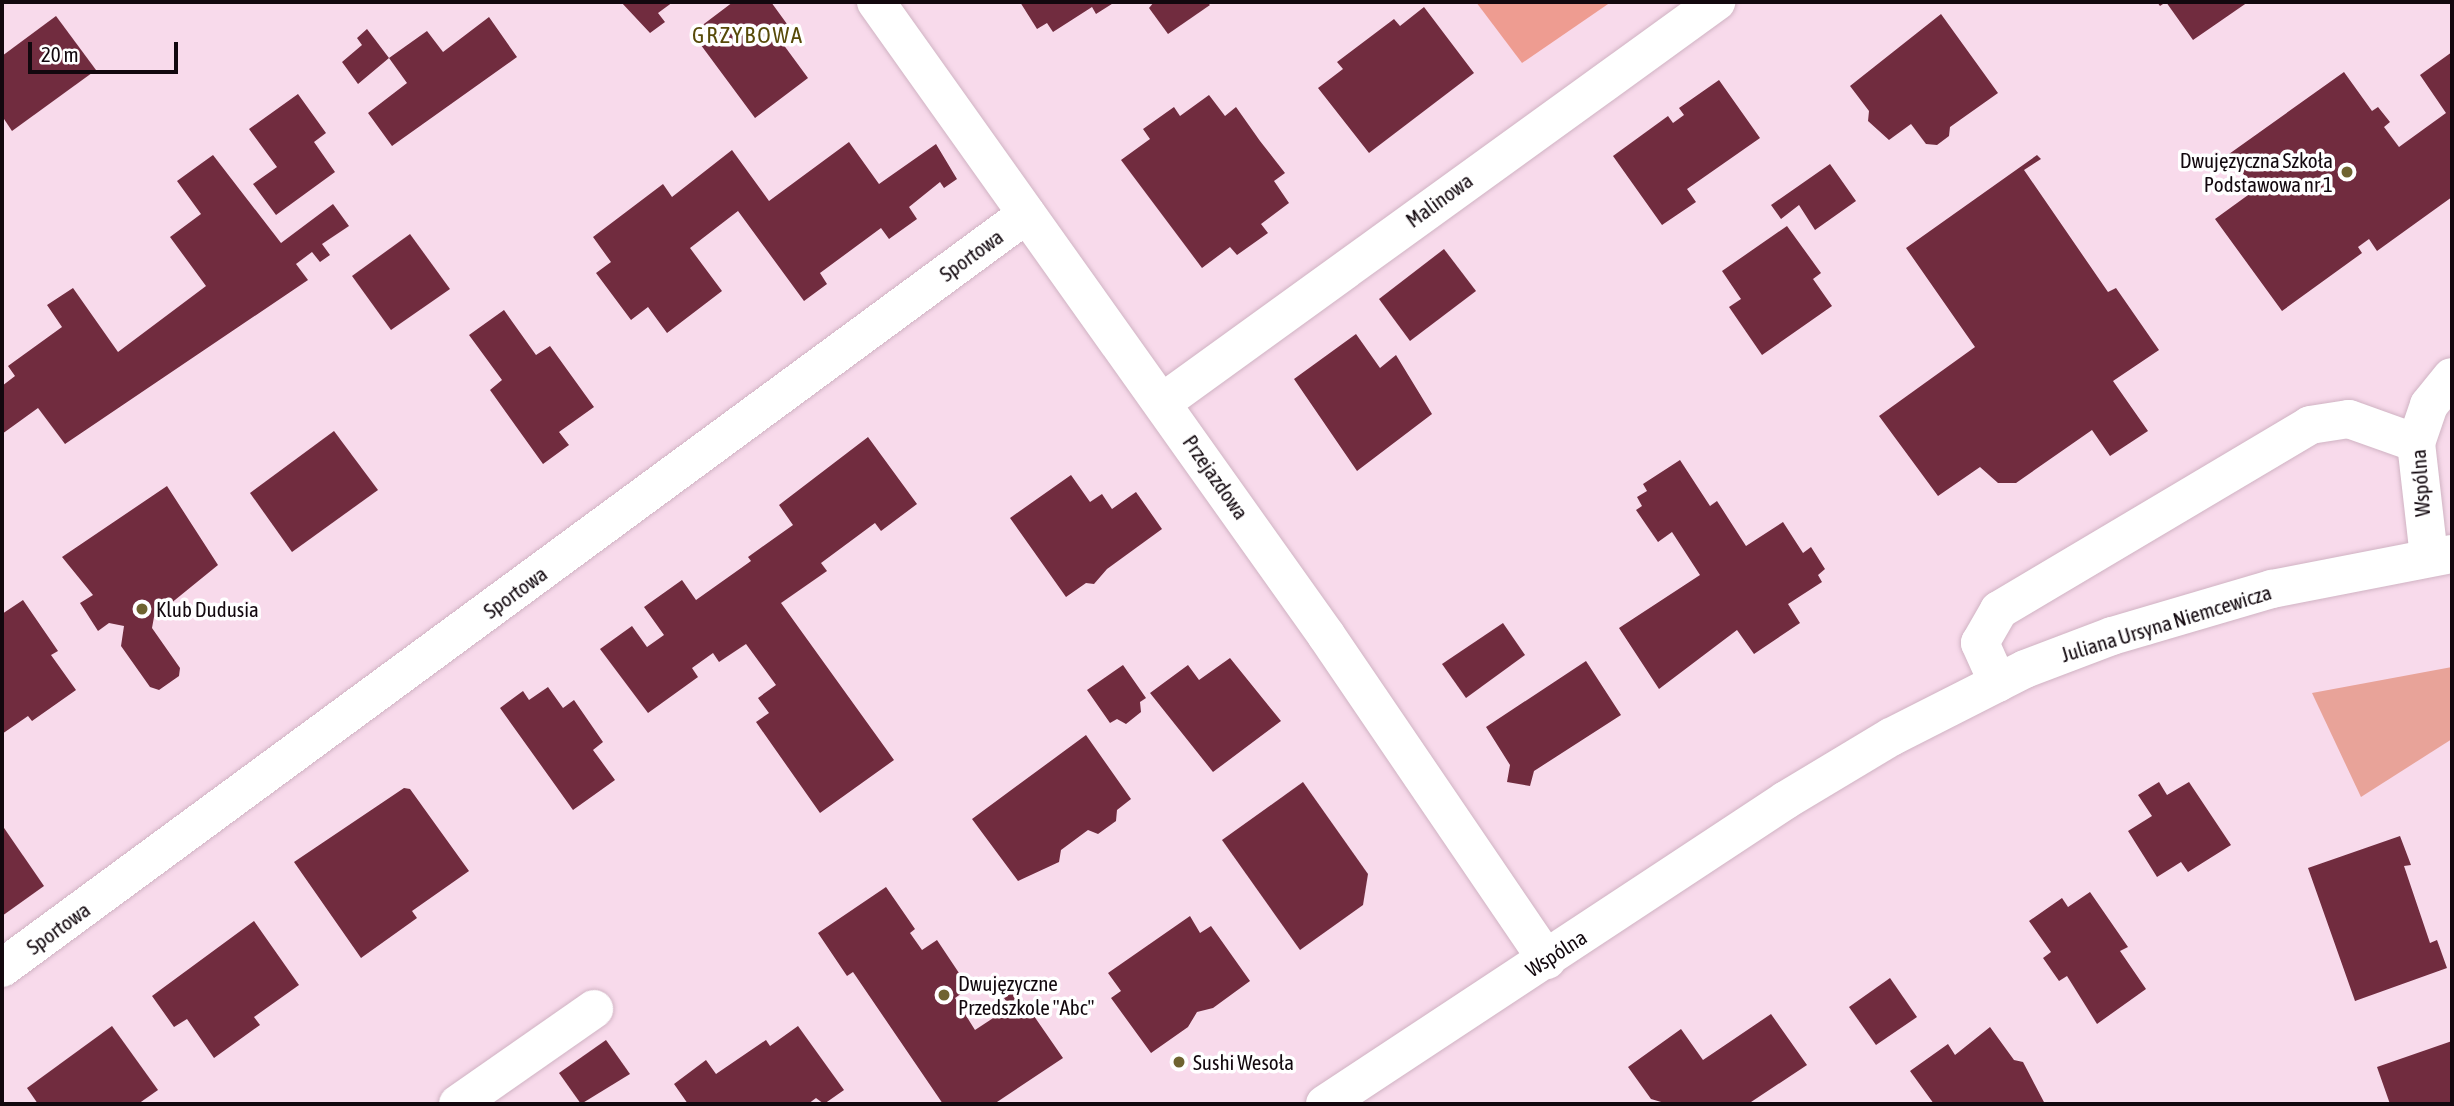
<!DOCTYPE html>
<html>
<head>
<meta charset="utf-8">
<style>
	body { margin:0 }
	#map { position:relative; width:2454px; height:1106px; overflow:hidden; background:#f8daeb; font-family:"Asap Condensed",sans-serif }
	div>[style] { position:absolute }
	.green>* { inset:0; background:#e8a399 }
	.forest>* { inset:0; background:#ee9c91 }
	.building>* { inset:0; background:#712c3f }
	.roads { filter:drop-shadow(0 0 2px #d0b3c3) drop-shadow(0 0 2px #d0b3c3) }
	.minor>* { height:38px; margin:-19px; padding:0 19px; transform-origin:19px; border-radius:19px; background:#fff }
	.dots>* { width:19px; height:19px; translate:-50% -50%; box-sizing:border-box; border:4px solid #fff; border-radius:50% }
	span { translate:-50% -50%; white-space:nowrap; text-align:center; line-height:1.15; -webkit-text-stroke:7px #fff; paint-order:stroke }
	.poi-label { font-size:21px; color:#12080e }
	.right { translate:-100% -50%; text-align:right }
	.left { translate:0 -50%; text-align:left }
	.street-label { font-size:21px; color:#12080e }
	.neighbourhood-label { font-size:23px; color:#574a08; letter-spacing:2px }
	.frame { position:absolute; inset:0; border:4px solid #12080e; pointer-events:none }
	.scale { position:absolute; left:28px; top:42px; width:150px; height:32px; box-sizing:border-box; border:4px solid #12080e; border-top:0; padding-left:9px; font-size:21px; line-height:24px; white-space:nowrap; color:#12080e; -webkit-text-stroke:5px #fff; paint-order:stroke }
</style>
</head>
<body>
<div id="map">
	<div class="green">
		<i style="clip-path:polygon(2452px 667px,2452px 739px,2361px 797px,2312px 693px)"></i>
	</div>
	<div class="forest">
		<i style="clip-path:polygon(1476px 2px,1611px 2px,1522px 63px)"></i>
	</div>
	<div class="building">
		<i style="clip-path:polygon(621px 2px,673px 2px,658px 13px,665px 22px,650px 33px)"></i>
		<i style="clip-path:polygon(733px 2px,771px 2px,795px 35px,783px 44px,808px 78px,755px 118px,692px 33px)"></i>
		<i style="clip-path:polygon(1020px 2px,1115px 2px,1096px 14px,1092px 7px,1053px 32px,1047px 23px,1037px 29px)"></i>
		<i style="clip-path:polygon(1154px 2px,1207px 2px,1210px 5px,1168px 34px,1149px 8px)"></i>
		<i style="clip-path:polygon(2157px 2px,2248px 2px,2193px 40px,2166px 2px,2160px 6px)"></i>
		<i style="clip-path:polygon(1424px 7px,1474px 73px,1369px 153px,1318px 88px,1343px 69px,1337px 62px,1394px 19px,1400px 26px)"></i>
		<i style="clip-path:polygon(1941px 14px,1998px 93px,1950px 127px,1949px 136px,1937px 145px,1926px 144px,1911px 124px,1889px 140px,1868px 121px,1869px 111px,1850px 86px)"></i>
		<i style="clip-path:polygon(56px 16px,96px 70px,12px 131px,2px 116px,2px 56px)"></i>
		<i style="clip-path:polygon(489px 17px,517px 57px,392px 146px,368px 113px,407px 83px,389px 58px,427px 31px,443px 52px)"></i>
		<i style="clip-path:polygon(367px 29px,389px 58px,358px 84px,342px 62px,362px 45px,357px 38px)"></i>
		<i style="clip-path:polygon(2452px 52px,2452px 197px,2377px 251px,2369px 239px,2358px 247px,2362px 253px,2282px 311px,2215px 219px,2255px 190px,2229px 154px,2344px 72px,2372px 111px,2378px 107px,2390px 122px,2384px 127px,2399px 147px,2446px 113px,2420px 75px)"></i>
		<i style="clip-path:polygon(1719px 80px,1760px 138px,1687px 189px,1696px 202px,1662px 225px,1613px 156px,1668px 116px,1673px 123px,1684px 115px,1679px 108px)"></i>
		<i style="clip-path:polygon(298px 94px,326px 133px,314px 142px,335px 172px,276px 215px,253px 184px,277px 167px,249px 129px)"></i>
		<i style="clip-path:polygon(1209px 95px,1225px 116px,1236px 107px,1260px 141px,1285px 173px,1274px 181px,1289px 203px,1261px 224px,1268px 233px,1237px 255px,1230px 247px,1202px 268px,1121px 160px,1150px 139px,1143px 129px,1174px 107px,1180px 116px)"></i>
		<i style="clip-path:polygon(849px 142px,879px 184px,936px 144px,957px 179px,944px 188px,940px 182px,909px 207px,917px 219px,889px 239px,881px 228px,820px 273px,827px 284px,804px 301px,738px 211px,690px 248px,722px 291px,667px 333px,648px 307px,631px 320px,596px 273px,611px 262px,593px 237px,663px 184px,672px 197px,732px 150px,769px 201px)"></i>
		<i style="clip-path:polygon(213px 155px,281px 243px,333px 204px,349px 226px,322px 244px,330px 255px,320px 262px,312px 252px,296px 264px,308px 280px,65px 444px,38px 408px,2px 434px,2px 386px,15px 376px,8px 366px,62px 327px,47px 305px,73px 288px,118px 352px,206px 286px,170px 237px,201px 214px,177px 181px)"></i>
		<i style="clip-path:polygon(2037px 155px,2041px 159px,2024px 170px,2108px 292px,2116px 288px,2159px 350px,2113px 381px,2148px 431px,2110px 456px,2092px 430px,2016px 483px,1998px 483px,1980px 467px,1938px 496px,1879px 416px,1975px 347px,1906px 248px)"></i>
		<i style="clip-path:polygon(1830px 164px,1856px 201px,1815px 230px,1799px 205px,1781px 219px,1771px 205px)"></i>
		<i style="clip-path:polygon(1787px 226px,1821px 273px,1813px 279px,1832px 306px,1762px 355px,1729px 307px,1741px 299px,1722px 271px)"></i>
		<i style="clip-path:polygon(410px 234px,450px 289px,391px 330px,352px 276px)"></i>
		<i style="clip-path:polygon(1444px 249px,1476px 291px,1410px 341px,1379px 299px)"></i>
		<i style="clip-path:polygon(504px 310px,536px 355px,550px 346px,594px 407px,559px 432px,569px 445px,543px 464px,490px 390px,502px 380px,469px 335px)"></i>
		<i style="clip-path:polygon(1356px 334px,1380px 368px,1396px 355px,1432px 414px,1357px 471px,1294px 379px)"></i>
		<i style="clip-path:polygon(334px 431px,378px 490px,292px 552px,250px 493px)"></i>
		<i style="clip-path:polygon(868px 437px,917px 504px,881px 531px,875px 523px,821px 563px,827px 571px,781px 603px,894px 760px,820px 813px,756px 722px,769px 713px,758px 698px,776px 685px,746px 644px,719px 662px,713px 653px,692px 668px,698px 677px,648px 713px,600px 649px,632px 626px,647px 647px,664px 635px,644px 607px,682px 580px,696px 600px,751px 561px,748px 557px,793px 525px,779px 505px)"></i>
		<i style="clip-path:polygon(1680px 460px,1710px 506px,1717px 501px,1746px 546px,1783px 522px,1803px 553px,1811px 547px,1825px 569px,1818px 575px,1822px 582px,1788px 604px,1800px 623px,1754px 654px,1737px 630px,1659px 689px,1619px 628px,1700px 575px,1672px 532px,1658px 542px,1636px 510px,1642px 506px,1637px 497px,1647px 491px,1643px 484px)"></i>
		<i style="clip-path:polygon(1071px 475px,1090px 502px,1102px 494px,1112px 509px,1136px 492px,1162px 529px,1107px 569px,1094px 584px,1086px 583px,1066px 597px,1010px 518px)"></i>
		<i style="clip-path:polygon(167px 486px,218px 565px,154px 617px,152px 628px,180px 668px,179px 676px,159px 690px,150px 687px,121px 646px,124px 626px,109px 623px,98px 631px,80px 603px,93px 595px,62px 557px)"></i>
		<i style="clip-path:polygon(23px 600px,58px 651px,51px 655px,76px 690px,32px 721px,28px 716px,2px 734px,2px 614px)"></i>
		<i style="clip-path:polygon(1503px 623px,1525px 655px,1466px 698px,1442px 664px)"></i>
		<i style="clip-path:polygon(1230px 658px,1281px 721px,1213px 772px,1150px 693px,1188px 665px,1199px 680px)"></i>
		<i style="clip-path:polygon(1586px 661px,1621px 715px,1534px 771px,1530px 786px,1507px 782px,1510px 765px,1486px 727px)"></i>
		<i style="clip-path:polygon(1123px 665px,1146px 698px,1140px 702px,1141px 712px,1126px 724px,1117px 719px,1110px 723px,1087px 690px)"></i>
		<i style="clip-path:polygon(548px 687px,563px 708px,574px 700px,603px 742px,593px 750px,615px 780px,573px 810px,500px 708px,523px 691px,529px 700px)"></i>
		<i style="clip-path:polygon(1086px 735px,1131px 799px,1117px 810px,1116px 821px,1098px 834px,1088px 830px,1061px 850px,1059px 862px,1018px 881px,972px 819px)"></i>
		<i style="clip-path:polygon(1303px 782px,1368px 874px,1363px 905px,1300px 950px,1222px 840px)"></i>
		<i style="clip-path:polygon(2159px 782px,2167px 795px,2189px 782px,2231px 845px,2188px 872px,2181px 862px,2157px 877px,2128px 831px,2152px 816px,2138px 795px)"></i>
		<i style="clip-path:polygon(404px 788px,410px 789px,469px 871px,412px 911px,417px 918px,361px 958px,294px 862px)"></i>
		<i style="clip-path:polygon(2px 825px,44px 886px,2px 916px)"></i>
		<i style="clip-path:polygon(2400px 836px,2411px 865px,2404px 866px,2430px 943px,2437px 940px,2447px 968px,2355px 1001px,2308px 868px)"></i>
		<i style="clip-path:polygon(886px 887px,915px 929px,910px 933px,922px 950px,937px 940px,969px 988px,955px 998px,975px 1030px,1010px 1007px,1004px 998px,1016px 990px,1063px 1058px,994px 1104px,943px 1104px,853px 972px,847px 976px,818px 933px)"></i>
		<i style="clip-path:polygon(2090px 892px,2128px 947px,2120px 951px,2146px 989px,2097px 1024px,2067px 976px,2059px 981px,2043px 958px,2051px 952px,2029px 921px,2062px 898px,2068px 907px)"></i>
		<i style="clip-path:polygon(1190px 916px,1200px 933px,1211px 926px,1250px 981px,1213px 1008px,1197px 1012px,1188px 1027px,1151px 1053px,1111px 998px,1121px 991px,1108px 973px)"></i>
		<i style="clip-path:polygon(254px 921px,299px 985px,254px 1017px,260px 1025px,214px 1058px,187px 1019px,174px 1027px,152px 996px)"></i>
		<i style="clip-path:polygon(1890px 978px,1917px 1017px,1876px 1045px,1849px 1007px)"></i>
		<i style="clip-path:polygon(1771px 1014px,1807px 1065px,1748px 1104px,1668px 1104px,1651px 1099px,1628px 1067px,1681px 1029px,1703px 1060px)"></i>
		<i style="clip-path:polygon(112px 1026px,158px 1090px,138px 1104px,38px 1104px,27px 1088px)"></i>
		<i style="clip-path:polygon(798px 1026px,844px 1090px,824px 1104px,816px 1098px,808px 1104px,688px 1104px,674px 1084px,706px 1060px,716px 1074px,766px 1040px,770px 1046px)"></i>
		<i style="clip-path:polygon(1990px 1027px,2014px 1060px,2023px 1062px,2045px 1104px,1934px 1104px,1910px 1071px,1948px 1044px,1955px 1055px)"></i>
		<i style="clip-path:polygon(606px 1040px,630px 1074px,581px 1104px,559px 1073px)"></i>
		<i style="clip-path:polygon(2452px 1041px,2452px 1104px,2390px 1104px,2377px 1067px)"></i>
	</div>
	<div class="roads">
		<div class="minor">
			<i style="left:876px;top:2px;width:777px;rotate:54.59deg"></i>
			<i style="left:1326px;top:635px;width:393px;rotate:55.8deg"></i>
			<i style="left:1163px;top:402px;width:683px;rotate:-35.88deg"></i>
			<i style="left:2429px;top:557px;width:115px;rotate:-96.5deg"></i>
			<i style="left:2416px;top:443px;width:40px;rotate:-71.1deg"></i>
			<i style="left:2429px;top:405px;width:36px;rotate:-51deg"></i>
			<i style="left:1998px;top:683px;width:44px;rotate:-114.2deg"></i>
			<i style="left:1980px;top:643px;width:38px;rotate:-60deg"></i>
			<i style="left:1999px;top:610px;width:362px;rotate:-30.7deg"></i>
			<i style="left:2310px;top:425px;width:39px;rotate:-9deg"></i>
			<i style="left:2349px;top:419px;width:71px;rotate:19.7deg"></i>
			<i style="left:2px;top:968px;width:1272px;rotate:-36.34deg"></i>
			<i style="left:458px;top:1104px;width:166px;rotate:-34.9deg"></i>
			<i style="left:1325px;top:1104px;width:552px;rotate:-33.4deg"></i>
			<i style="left:1786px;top:800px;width:122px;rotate:-31deg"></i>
			<i style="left:1891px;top:737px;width:150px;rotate:-26.9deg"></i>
			<i style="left:2025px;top:669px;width:93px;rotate:-20.8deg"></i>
			<i style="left:2112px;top:636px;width:167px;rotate:-16.4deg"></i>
			<i style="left:2272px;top:589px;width:183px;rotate:-11deg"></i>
		</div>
	</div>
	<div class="dots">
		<i style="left:2347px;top:172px;background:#6f6330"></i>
		<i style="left:142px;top:609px;background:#6f6330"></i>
		<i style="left:944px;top:995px;background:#6f6330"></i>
		<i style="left:1179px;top:1062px;background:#6f6330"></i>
	</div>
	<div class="poi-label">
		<span class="right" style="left:2333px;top:172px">Dwujęzyczna Szkoła<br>Podstawowa nr 1</span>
		<span class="left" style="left:156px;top:609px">Klub Dudusia</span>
		<span class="left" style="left:958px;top:995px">Dwujęzyczne<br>Przedszkole "Abc"</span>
		<span class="left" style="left:1193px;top:1062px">Sushi Wesoła</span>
	</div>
	<div class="street-label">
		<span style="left:1439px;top:200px;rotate:-36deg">Malinowa</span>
		<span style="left:971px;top:255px;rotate:-36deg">Sportowa</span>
		<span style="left:1216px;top:477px;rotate:55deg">Przejazdowa</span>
		<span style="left:2420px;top:483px;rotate:-94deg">Wspólna</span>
		<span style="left:515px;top:592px;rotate:-36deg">Sportowa</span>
		<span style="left:2166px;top:623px;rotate:-17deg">Juliana Ursyna Niemcewicza</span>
		<span style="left:58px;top:928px;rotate:-36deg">Sportowa</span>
		<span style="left:1556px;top:953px;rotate:-33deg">Wspólna</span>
	</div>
	<div class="neighbourhood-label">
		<span style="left:748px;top:35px">GRZYBOWA</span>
	</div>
	<div class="frame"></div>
	<div class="scale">20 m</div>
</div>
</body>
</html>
